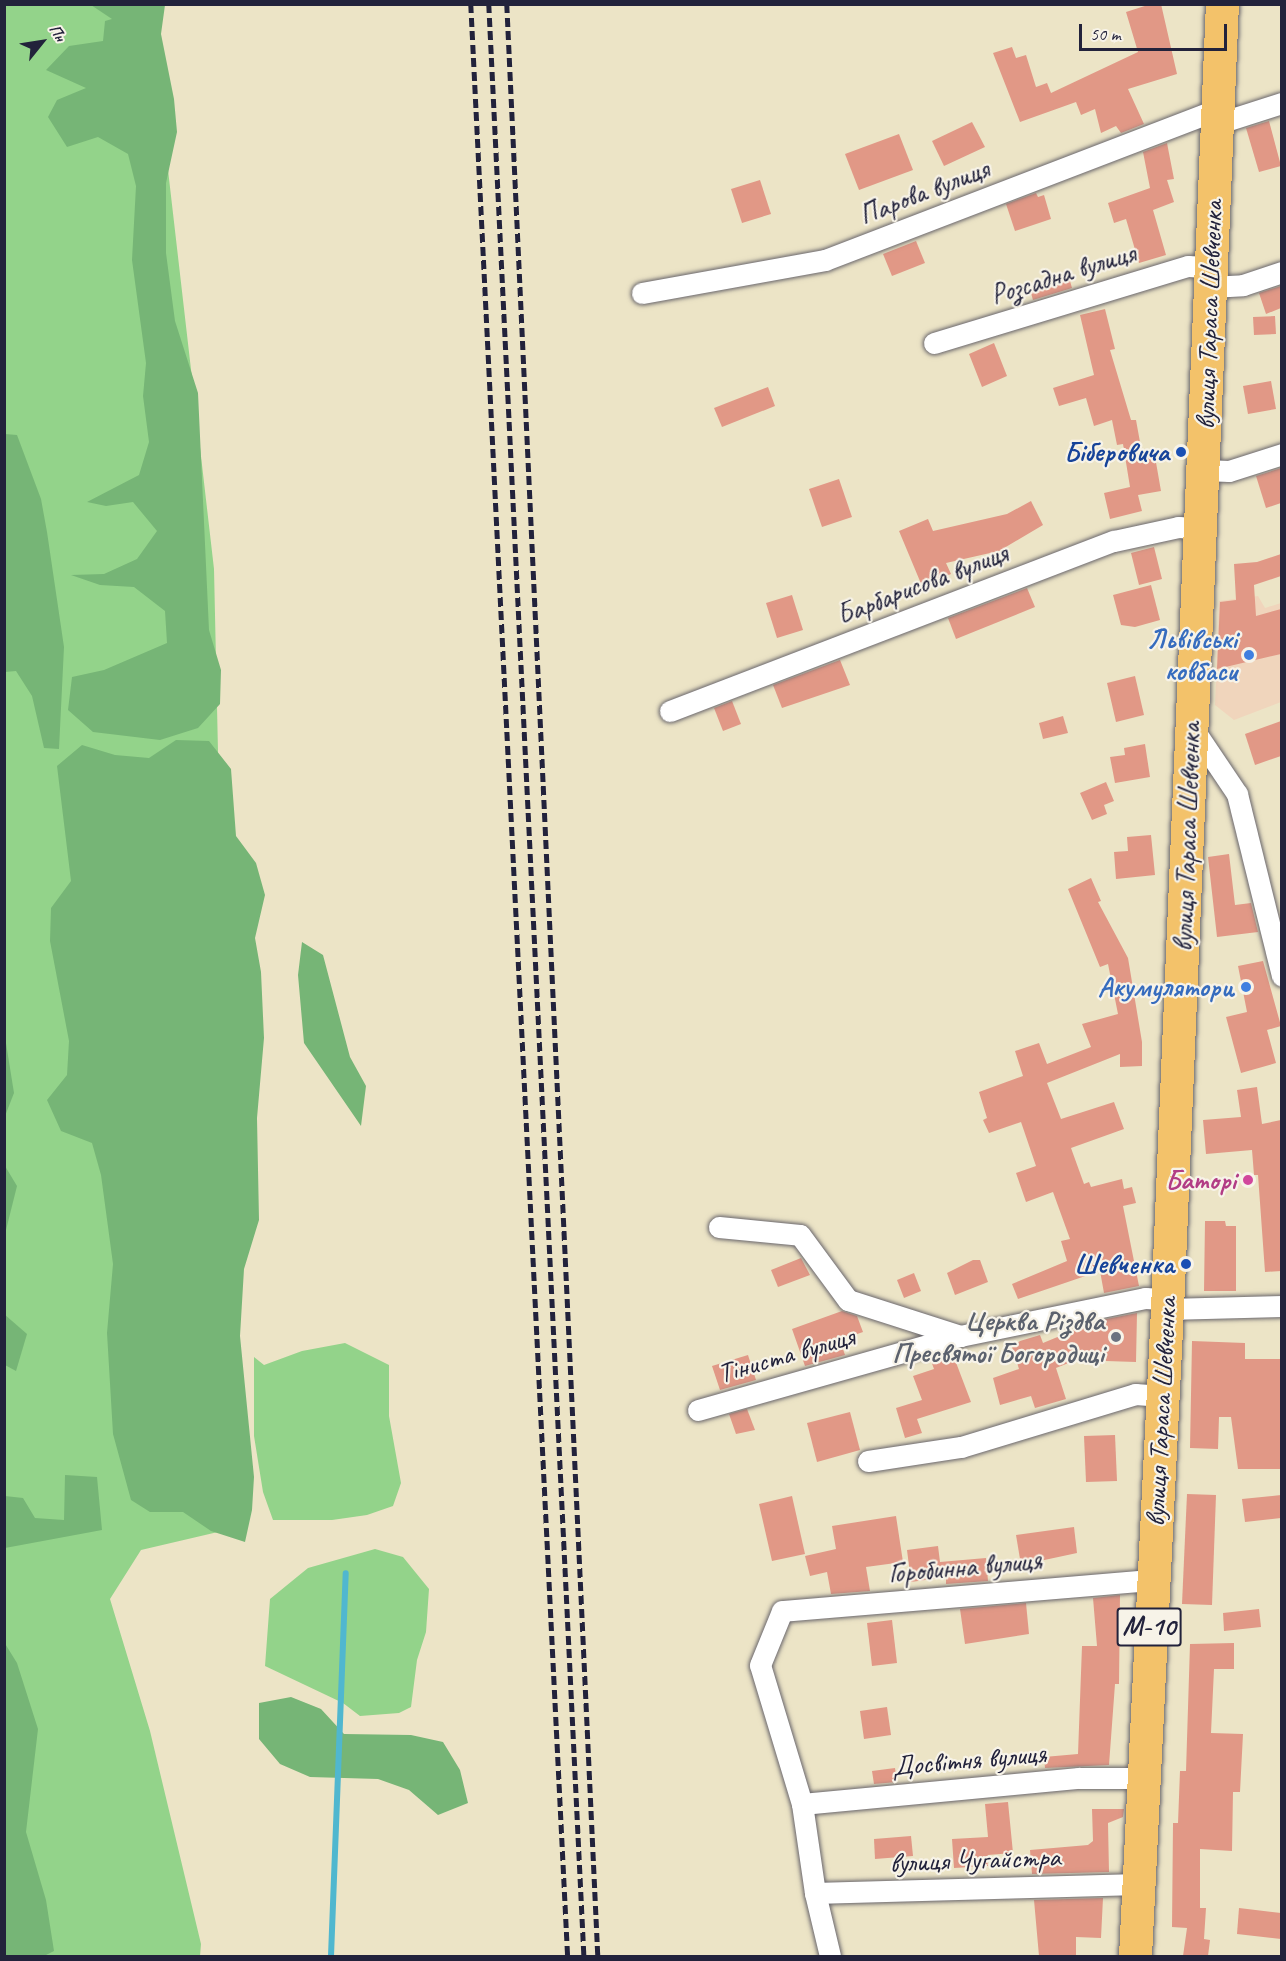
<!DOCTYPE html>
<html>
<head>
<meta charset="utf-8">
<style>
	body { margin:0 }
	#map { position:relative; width:1286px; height:1961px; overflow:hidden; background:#ece4c6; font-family:Caveat,sans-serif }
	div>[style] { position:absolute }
	.built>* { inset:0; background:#f0d5bc }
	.green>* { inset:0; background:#93d38a }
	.forest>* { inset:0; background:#76b576 }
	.stream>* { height:6px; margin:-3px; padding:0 3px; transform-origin:3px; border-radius:3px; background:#50b7cf }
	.building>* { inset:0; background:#e19886 }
	.roads { filter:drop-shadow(0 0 2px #69666c) drop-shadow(0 0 2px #69666c) }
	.street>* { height:21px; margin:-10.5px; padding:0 10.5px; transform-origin:10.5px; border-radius:10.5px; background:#fff }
	.primary>* { height:33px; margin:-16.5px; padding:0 16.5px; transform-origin:16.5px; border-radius:16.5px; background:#f3c26a }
	.rail>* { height:4.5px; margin-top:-2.25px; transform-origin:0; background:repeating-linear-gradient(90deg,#22223b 0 9px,transparent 0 13.5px) }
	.dots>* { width:16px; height:16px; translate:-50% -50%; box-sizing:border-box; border:3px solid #f7f3e8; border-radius:50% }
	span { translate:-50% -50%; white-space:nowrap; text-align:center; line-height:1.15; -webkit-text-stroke:4.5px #f7f3e8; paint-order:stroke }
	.shield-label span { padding:2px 4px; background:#f7f3e8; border:2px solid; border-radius:4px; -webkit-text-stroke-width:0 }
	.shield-label { font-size:27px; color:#22223b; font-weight:700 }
	.street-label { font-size:28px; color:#22223b }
	.transit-label { font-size:28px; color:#164399; font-weight:700 }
	.right { translate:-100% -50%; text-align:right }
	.shop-label { font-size:28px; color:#366cbe; font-weight:700 }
	.hotel-label { font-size:28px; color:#b23c85; font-weight:700 }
	.worship-label { font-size:28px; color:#5b616d; font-weight:700 }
	.frame { position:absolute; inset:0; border:6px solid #22223b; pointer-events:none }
	.north { position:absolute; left:12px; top:12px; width:60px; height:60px; -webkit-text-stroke:4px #f7f3e8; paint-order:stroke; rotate:60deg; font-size:16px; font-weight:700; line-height:24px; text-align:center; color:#22223b }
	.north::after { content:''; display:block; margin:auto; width:21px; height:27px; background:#22223b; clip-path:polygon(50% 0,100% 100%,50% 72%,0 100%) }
	.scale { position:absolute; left:1079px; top:24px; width:148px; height:27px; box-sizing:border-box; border:3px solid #22223b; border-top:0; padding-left:8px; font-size:18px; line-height:21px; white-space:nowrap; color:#22223b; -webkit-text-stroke:4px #f7f3e8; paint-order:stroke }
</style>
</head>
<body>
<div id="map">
	<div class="built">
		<i style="clip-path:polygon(1258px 596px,1265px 608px,1281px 603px,1281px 702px,1234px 720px,1215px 705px,1219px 601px)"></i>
	</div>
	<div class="green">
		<i style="clip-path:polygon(5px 5px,149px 5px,214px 569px,235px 1528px,141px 1550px,110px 1599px,150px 1731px,201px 1944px,200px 1956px,5px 1956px)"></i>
		<i style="clip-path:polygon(345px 1343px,389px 1365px,389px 1416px,401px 1483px,393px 1506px,367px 1515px,332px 1520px,273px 1520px,263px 1492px,254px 1436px,254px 1357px,264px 1365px,302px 1351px)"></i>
		<i style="clip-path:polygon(375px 1549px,403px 1557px,429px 1589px,426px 1632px,417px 1660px,411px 1707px,399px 1713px,360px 1716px,343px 1703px,265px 1666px,270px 1599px,308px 1568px)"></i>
	</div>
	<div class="forest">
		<i style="clip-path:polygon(91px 5px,165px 5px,161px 34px,174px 99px,177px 132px,166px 183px,166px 253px,175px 321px,198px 393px,209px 630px,221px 670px,220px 704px,198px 728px,160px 740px,93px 732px,68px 710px,72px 677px,104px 670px,167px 643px,165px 611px,134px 587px,100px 585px,71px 575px,104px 574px,137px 559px,157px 531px,133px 502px,106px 506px,87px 502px,139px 475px,149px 442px,143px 396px,146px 363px,132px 260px,136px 186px,128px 154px,98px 137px,67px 147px,48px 117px,57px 100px,86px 88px,46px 70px,69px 46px,103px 41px,105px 21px,112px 19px)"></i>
		<i style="clip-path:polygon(5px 434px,17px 435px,41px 499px,47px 532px,64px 647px,59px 749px,44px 748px,32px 696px,16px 671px,5px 672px)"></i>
		<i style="clip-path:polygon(176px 740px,209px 741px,231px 769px,236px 836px,256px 863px,265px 895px,255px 938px,261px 972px,264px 1038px,257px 1118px,259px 1220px,244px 1269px,240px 1336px,254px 1477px,252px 1510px,245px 1542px,211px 1531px,183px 1512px,150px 1512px,131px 1500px,113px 1434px,107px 1333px,113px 1264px,101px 1175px,92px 1143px,61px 1131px,47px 1100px,67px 1075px,69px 1041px,50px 941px,51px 908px,71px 881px,57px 766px,82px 745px,115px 755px,149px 758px)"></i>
		<i style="clip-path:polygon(302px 942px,323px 955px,350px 1057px,366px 1086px,361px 1126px,304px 1043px,298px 975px)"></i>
		<i style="clip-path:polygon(5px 1037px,14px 1093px,5px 1116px,4px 1037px)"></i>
		<i style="clip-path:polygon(5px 1166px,17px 1186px,5px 1234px,4px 1166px)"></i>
		<i style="clip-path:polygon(4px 1314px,27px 1334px,16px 1371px,5px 1365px)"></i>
		<i style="clip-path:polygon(65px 1475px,97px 1477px,102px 1530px,5px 1548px,5px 1496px,23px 1498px,35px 1518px,64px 1520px)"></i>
		<i style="clip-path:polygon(4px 1642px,17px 1663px,38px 1729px,26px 1832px,46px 1900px,54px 1951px,44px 1956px,5px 1956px)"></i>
		<i style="clip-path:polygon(291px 1697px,321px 1709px,344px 1734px,411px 1735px,443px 1742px,460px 1770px,468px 1803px,438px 1815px,409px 1790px,378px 1779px,310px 1777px,280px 1764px,259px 1739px,259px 1703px)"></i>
	</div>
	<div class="stream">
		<i style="left:331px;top:1956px;width:383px;rotate:-87.8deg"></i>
	</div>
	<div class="building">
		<i style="clip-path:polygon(1151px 4px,1161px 4px,1177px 74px,1128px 89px,1144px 124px,1121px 133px,1116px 126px,1101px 133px,1095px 109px,1081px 115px,1076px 102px,1020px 122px,993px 53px,1012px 47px,1016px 58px,1026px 55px,1036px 87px,1047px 83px,1051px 93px,1138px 52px,1126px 12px)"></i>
		<i style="clip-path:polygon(1269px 121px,1281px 166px,1259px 172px,1246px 128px)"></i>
		<i style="clip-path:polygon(972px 122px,985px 147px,944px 166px,932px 141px)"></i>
		<i style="clip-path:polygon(899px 134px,913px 170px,859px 190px,845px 154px)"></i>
		<i style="clip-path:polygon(1167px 143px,1174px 179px,1167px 180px,1174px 202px,1153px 210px,1166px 255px,1139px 263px,1126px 219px,1114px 223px,1108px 203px,1150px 188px,1143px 152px)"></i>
		<i style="clip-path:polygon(760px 180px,771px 214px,742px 223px,731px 189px)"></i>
		<i style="clip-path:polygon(1036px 193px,1038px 197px,1044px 195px,1051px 219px,1015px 231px,1006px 204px)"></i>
		<i style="clip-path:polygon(916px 241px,925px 263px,892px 276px,883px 254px)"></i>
		<i style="clip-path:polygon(1068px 274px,1072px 288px,1033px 300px,1029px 286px)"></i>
		<i style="clip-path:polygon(1281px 286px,1281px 308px,1266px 314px,1259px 293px)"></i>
		<i style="clip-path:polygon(1105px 309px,1115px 349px,1110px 350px,1131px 420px,1136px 420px,1142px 453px,1154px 451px,1161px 491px,1138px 495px,1142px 511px,1110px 519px,1104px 493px,1130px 487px,1123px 444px,1117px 445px,1112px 420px,1094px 426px,1086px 398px,1059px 406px,1053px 388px,1094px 375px,1080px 315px)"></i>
		<i style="clip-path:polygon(1275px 316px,1276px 334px,1254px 335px,1253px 317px)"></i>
		<i style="clip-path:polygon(994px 343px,1007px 376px,982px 387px,969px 354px)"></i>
		<i style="clip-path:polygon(1271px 381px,1276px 409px,1248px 414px,1243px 386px)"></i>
		<i style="clip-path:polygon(768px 387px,775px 406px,722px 427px,714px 408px)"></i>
		<i style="clip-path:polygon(1281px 468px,1281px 503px,1266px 508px,1256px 476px)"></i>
		<i style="clip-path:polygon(839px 479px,852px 517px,822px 527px,809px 489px)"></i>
		<i style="clip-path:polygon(1031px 501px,1043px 525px,999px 551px,946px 563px,951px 574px,922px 586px,899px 531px,928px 519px,933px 531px,1007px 514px)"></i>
		<i style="clip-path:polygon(1154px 547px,1162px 579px,1139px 585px,1131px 553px)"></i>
		<i style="clip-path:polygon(1281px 554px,1281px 576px,1254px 585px,1256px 616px,1281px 609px,1281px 654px,1217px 669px,1220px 602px,1236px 600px,1234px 564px,1257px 562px)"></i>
		<i style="clip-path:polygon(1151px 585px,1160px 620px,1135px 627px,1121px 625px,1113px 595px)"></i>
		<i style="clip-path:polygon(1027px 588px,1035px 607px,956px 639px,948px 618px)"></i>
		<i style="clip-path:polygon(792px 595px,803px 630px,777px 638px,766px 603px)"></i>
		<i style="clip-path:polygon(840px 660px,850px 685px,782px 708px,773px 685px)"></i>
		<i style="clip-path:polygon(1135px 676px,1144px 715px,1116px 722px,1107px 683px)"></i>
		<i style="clip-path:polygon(732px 701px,741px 724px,723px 731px,714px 708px)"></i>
		<i style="clip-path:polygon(1063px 716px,1068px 733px,1043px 739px,1039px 723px)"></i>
		<i style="clip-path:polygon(1281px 721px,1281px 756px,1255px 765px,1245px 734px)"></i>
		<i style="clip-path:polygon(1145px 744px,1150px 777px,1115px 783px,1110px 757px,1125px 755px,1124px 748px)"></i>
		<i style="clip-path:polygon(1106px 782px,1114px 801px,1104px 805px,1107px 814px,1092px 820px,1080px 793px)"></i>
		<i style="clip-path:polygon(1151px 835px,1155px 875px,1116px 879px,1114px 852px,1128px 851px,1127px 837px)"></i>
		<i style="clip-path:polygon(1229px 854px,1235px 905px,1251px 903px,1258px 932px,1217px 937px,1208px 857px)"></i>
		<i style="clip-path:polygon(1091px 878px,1101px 901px,1098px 902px,1128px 958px,1142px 1042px,1142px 1066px,1120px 1067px,1120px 1054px,1047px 1083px,1061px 1119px,1114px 1102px,1124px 1129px,1071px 1148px,1084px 1184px,1089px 1182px,1091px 1187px,1122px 1179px,1124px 1189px,1132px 1187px,1136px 1203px,1123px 1206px,1139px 1286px,1104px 1293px,1100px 1271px,1018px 1299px,1012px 1284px,1067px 1261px,1061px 1241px,1070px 1239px,1053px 1192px,1026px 1202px,1016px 1173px,1036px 1166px,1021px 1122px,989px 1133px,983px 1120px,987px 1118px,979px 1092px,1023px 1076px,1015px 1051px,1039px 1043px,1047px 1064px,1091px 1047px,1082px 1024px,1118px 1014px,1108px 964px,1100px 967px,1068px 889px)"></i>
		<i style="clip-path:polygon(1263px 961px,1281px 1026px,1267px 1030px,1276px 1063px,1241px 1073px,1226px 1017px,1247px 1012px,1238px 966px)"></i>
		<i style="clip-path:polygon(1257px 1087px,1262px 1124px,1281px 1120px,1281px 1271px,1265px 1272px,1258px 1175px,1254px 1175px,1252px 1150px,1206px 1154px,1203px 1120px,1241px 1117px,1237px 1090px)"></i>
		<i style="clip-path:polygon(1205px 1221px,1225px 1221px,1226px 1226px,1236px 1226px,1236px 1291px,1204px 1291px)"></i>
		<i style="clip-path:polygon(801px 1258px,810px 1275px,778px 1287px,771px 1270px)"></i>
		<i style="clip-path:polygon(973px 1260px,980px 1260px,988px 1282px,955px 1295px,947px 1273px)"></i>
		<i style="clip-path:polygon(914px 1273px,921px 1291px,904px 1298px,897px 1280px)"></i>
		<i style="clip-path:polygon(842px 1311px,857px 1316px,863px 1332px,840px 1340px,845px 1355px,805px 1366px,792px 1329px)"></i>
		<i style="clip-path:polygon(1137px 1313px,1136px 1362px,1076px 1360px,1056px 1368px,1066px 1399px,1035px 1408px,1031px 1396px,1000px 1405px,993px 1378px,1019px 1369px,1012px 1347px,1020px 1341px,1040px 1335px,1043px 1343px,1096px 1321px)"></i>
		<i style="clip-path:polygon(1192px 1341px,1245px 1343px,1245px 1359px,1281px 1359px,1281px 1469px,1238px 1469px,1231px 1417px,1219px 1417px,1218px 1449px,1190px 1448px)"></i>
		<i style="clip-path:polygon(952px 1352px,971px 1402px,917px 1419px,922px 1433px,905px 1438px,896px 1408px,922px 1400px,913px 1376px,934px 1369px,930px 1358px)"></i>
		<i style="clip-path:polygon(748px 1355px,756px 1380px,720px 1390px,712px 1366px)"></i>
		<i style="clip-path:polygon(747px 1409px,755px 1430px,736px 1434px,729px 1414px)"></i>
		<i style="clip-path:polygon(850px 1412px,860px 1450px,817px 1462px,807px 1423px)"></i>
		<i style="clip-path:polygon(1115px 1435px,1117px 1481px,1086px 1482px,1084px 1436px)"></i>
		<i style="clip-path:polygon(1187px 1494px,1216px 1495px,1212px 1605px,1182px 1604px)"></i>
		<i style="clip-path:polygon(1281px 1495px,1281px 1518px,1245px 1522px,1242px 1499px)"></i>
		<i style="clip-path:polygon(792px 1496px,805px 1554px,772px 1561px,759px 1504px)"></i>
		<i style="clip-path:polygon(896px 1516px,903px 1562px,866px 1567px,870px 1591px,831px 1594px,827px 1572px,810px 1576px,805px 1556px,836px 1549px,832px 1526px)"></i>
		<i style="clip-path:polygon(1074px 1527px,1077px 1553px,1021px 1565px,1016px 1535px)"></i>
		<i style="clip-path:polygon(938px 1546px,940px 1562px,986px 1558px,988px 1581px,946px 1584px,946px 1577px,911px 1582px,907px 1550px)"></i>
		<i style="clip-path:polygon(1120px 1595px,1119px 1684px,1115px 1684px,1109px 1765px,1045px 1768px,1044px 1757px,1078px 1754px,1082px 1646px,1097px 1646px,1093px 1598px)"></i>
		<i style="clip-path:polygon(1026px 1603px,1029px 1634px,965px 1644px,960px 1609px)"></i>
		<i style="clip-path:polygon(1259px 1609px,1261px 1627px,1224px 1631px,1223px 1613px)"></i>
		<i style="clip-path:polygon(892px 1620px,897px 1663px,872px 1666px,867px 1623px)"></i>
		<i style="clip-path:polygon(1234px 1643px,1234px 1669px,1214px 1669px,1211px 1733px,1243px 1734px,1240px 1792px,1233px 1792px,1232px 1851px,1200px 1849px,1200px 1908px,1206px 1908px,1204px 1939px,1210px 1940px,1208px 1956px,1183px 1956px,1187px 1928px,1172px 1927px,1173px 1823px,1178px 1823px,1180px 1771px,1186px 1771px,1190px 1644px)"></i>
		<i style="clip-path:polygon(887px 1707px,891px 1735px,864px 1739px,860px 1711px)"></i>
		<i style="clip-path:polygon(895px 1768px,897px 1782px,874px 1784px,872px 1771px)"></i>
		<i style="clip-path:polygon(1008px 1802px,1013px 1853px,988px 1855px,988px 1866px,954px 1868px,952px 1839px,988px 1837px,985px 1804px)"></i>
		<i style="clip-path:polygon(1092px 1809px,1124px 1809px,1123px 1817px,1108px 1823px,1109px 1872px,1032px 1874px,1030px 1850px,1088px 1845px,1093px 1841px)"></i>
		<i style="clip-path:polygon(911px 1836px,913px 1856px,875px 1859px,874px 1839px)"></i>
		<i style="clip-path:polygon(1103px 1898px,1101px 1938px,1076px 1937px,1076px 1956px,1039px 1956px,1034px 1900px)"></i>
		<i style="clip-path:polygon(1239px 1908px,1281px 1913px,1281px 1939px,1237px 1934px)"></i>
	</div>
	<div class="roads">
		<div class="street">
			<i style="left:1216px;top:124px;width:69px;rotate:-17.7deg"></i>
			<i style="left:1210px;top:287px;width:33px;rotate:-3deg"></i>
			<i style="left:1243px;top:285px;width:41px;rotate:-18.4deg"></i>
			<i style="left:642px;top:293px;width:186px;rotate:-10.2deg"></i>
			<i style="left:825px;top:260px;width:419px;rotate:-21deg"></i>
			<i style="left:934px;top:343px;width:265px;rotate:-16.9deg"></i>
			<i style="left:1188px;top:266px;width:22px;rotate:3deg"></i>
			<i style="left:1203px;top:470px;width:26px;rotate:2deg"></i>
			<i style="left:1229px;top:471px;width:56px;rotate:-17.8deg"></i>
			<i style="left:670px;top:711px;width:475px;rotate:-21deg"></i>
			<i style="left:1114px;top:541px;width:66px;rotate:-12.3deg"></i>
			<i style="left:1178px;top:527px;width:22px;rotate:3deg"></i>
			<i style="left:1192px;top:727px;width:81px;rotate:56.1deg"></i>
			<i style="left:1237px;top:794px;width:187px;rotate:76.1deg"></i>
			<i style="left:719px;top:1227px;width:81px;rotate:5.6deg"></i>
			<i style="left:800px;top:1235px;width:81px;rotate:53.6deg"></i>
			<i style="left:848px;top:1300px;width:118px;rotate:17.8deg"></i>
			<i style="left:1167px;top:1309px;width:115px;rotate:-1.5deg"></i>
			<i style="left:698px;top:1410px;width:272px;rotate:-15.8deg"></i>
			<i style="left:960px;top:1336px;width:189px;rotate:-11.6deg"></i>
			<i style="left:1145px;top:1298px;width:22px;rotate:3deg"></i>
			<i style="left:868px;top:1461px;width:94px;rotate:-8.6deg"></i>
			<i style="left:961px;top:1447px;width:182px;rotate:-16.9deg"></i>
			<i style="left:1135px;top:1394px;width:28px;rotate:4deg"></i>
			<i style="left:802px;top:1804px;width:278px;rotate:-5.4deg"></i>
			<i style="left:1079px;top:1778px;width:62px"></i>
			<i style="left:815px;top:1893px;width:322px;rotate:-1.6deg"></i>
			<i style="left:830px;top:1956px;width:65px;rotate:-103.4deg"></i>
			<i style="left:815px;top:1893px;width:90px;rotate:-98.3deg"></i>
			<i style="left:802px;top:1804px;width:145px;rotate:-106.8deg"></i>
			<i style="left:760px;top:1665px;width:58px;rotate:-67.8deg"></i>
			<i style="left:782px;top:1611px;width:371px;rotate:-4.8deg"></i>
		</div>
		<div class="primary">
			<i style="left:1135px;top:1956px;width:648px;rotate:-87.17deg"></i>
			<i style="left:1167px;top:1309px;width:1306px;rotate:-87.59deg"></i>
		</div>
	</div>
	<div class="rail">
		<i style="left:471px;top:4px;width:1954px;rotate:87.16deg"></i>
		<i style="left:489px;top:4px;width:1954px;rotate:87.21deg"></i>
		<i style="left:507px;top:4px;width:1954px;rotate:87.33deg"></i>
	</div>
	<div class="dots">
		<i style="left:1181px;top:452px;background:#1a4fb4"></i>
		<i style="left:1249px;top:655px;background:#3f7fe0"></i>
		<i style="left:1246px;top:987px;background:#3f7fe0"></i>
		<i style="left:1248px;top:1180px;background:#d1479c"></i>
		<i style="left:1186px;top:1264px;background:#1a4fb4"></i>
		<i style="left:1116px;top:1337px;background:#6b7280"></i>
	</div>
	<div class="shield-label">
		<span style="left:1149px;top:1627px">М-10</span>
	</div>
	<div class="street-label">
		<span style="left:924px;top:192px;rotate:-21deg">Парова вулиця</span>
		<span style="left:1063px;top:274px;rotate:-17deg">Розсадна вулиця</span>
		<span style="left:1209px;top:315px;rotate:-88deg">вулиця Тараса Шевченка</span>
		<span style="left:922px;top:584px;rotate:-21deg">Барбарисова вулиця</span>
		<span style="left:1187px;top:837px;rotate:-88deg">вулиця Тараса Шевченка</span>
		<span style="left:786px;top:1355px;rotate:-16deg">Тіниста вулиця</span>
		<span style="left:1161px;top:1412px;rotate:-87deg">вулиця Тараса Шевченка</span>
		<span style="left:965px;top:1567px;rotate:-5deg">Горобинна вулиця</span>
		<span style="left:969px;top:1760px;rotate:-5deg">Досвітня вулиця</span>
		<span style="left:975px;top:1860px;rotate:-2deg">вулиця Чугайстра</span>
	</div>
	<div class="transit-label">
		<span class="right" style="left:1169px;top:452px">Біберовича</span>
		<span class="right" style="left:1174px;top:1264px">Шевченка</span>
	</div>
	<div class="shop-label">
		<span class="right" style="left:1237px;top:655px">Львівські<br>ковбаси</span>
		<span class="right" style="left:1234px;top:987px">Акумулятори</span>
	</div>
	<div class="hotel-label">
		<span class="right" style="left:1236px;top:1180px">Баторі</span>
	</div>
	<div class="worship-label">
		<span class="right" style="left:1104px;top:1337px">Церква Різдва<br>Пресвятої Богородиці</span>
	</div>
	<div class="frame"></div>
	<div class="north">Пн</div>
	<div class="scale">50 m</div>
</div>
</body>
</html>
